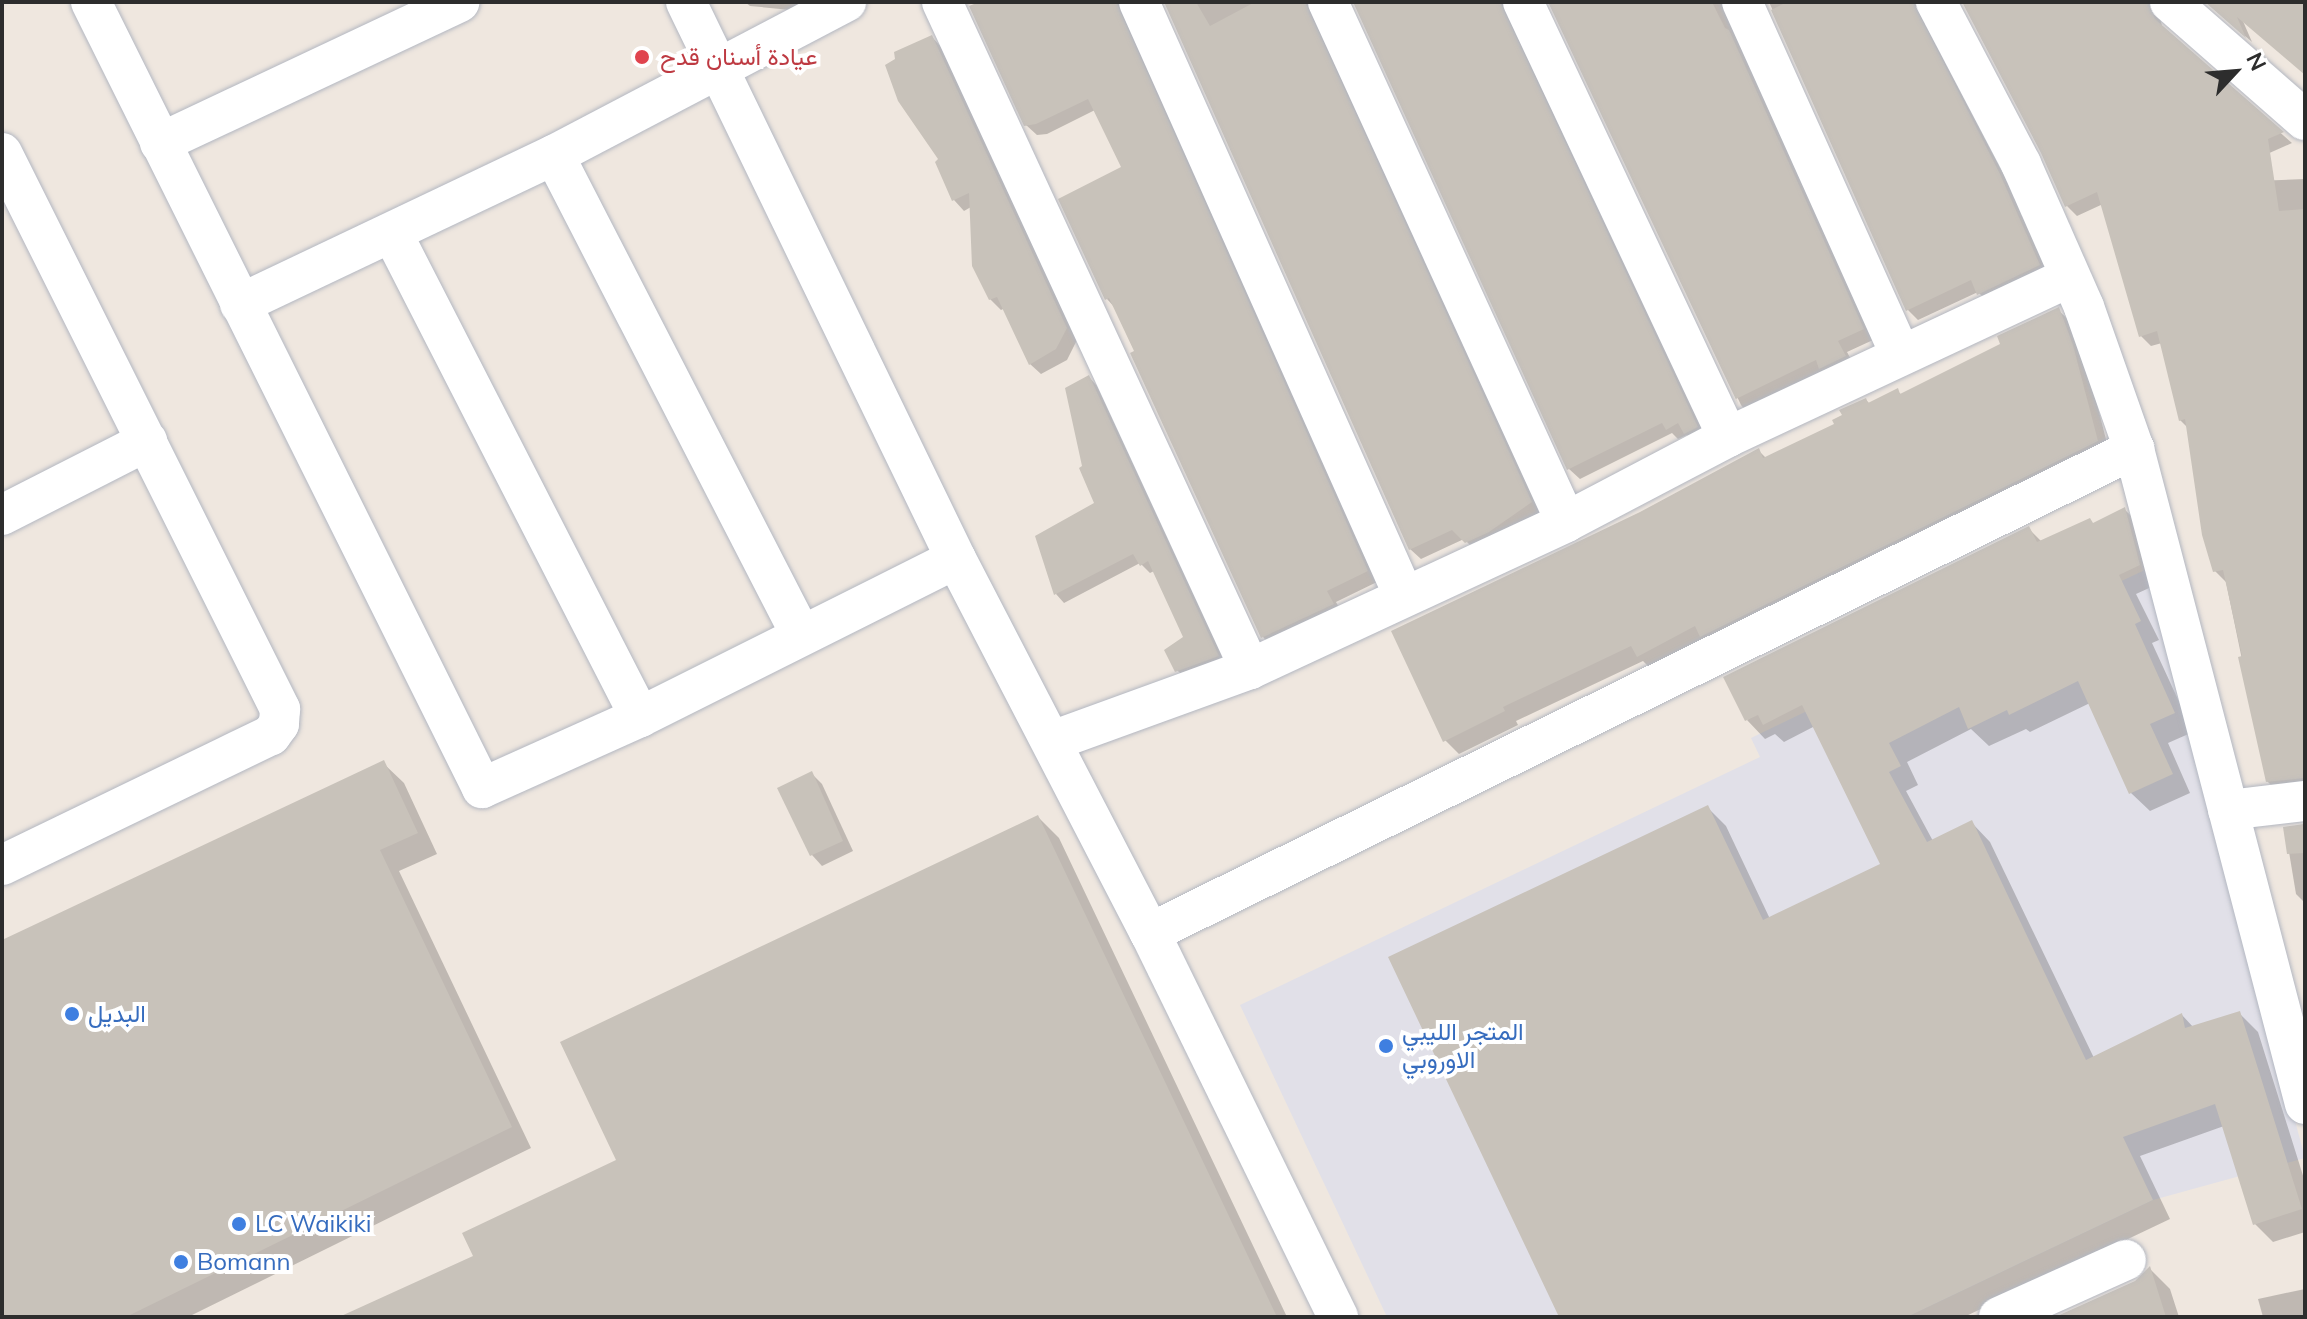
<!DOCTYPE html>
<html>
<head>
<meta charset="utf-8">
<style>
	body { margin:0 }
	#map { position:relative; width:2307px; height:1319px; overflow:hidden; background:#efe7df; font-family:Mulish,Vazirmatn,sans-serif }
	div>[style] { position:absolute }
	.industrial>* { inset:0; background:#e1e0e8 }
	.shadow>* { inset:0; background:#0003 }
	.building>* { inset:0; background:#c8c2ba }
	.roads { filter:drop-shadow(0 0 2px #b3b7c1) drop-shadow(0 0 2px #b3b7c1) }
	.minor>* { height:40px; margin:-20px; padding:0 20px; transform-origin:20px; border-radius:20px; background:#fff }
	.dots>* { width:22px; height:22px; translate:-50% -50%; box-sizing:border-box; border:4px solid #fff; border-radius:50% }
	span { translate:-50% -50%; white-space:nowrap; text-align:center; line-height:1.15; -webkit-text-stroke:8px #fff; paint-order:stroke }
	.health-label { font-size:24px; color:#be3a42 }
	.left { translate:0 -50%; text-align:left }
	.shop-label { font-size:24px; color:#366cbe }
	.frame { position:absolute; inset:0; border:4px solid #2d2d2d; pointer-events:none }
	.north { position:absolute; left:2195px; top:32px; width:80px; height:80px; -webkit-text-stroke:6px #fff; paint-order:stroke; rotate:64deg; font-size:22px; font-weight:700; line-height:32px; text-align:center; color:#2d2d2d }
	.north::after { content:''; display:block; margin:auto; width:28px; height:36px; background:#2d2d2d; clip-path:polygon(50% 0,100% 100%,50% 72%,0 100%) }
</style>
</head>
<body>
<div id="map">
	<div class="industrial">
		<i style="clip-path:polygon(2147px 569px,2305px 1158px,2153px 1200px,1907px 1317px,1387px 1317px,1240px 1005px,1760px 757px,1751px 738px,2069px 585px,2077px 602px)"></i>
	</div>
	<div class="shadow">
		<i style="clip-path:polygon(745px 2px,802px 2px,801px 11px,750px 6px)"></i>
		<i style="clip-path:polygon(984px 2px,1130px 2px,1377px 582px,1336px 602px,1343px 615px,1273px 648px,1263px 637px,1132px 354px,1136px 352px,1116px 309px,1107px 299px,1123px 167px,1095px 110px,1047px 134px,1037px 135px,1026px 125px)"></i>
		<i style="clip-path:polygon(1166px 2px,1319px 2px,1541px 514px,1478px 553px,1464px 539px,1421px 559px,1410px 549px)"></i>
		<i style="clip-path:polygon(1355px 2px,1513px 2px,1707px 438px,1696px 444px,1687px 435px,1678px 439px,1672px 433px,1580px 479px,1569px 469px)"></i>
		<i style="clip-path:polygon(1551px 2px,1735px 2px,1873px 340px,1847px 352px,1855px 367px,1745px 410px,1741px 405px)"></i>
		<i style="clip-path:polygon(1769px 2px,1926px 2px,1925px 24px,2010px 187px,2050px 276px,1990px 304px,1978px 292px,1918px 320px,1908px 310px)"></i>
		<i style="clip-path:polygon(1964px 2px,2163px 2px,2157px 8px,2163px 29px,2292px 143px,2202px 183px,2305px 179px,2305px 791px,2278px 792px,2267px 781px,2226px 582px,2215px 571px,2188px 428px,2180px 420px,2162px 343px,2151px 346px,2141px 336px,2103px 204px,2077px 216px,2067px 206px,2043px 153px)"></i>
		<i style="clip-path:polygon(2206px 2px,2305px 2px,2305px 72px,2239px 12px,2252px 42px)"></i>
		<i style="clip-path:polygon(932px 37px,942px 48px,1077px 340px,1067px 360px,1041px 374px,1030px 364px,1005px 308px,1001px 310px,990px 299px,971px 207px,964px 211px,954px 200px,941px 160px)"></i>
		<i style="clip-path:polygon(2058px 310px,2072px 323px,2086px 361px,2110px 455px,1652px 670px,1643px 661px,1516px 721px,1518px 725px,1459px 754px,1445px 740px,1708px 480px,1758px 450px,1766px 458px,1837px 425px,1866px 400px,1870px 404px,1897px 391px,1902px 395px,2003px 345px)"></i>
		<i style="clip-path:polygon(1089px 377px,1097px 386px,1226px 665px,1186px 679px,1177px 670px,1185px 638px,1154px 571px,1150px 573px,1140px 563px,1064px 603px,1056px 594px,1097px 504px,1085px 467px)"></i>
		<i style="clip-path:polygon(2125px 510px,2144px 528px,2158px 584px,2136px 594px,2159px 640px,2152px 643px,2193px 732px,2168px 743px,2190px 793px,2150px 811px,2131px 793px,2090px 703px,2030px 732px,2026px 729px,1989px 746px,1971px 729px,1907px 762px,1918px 785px,1906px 791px,1933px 841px,1972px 823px,1990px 842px,2094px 1058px,2182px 1015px,2194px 1028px,2239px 1013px,2258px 1032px,2305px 1182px,2305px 1232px,2273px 1242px,2255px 1224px,2224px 1126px,2140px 1156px,2170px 1219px,1964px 1317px,1562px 1317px,1707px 807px,1726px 826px,1770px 919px,1882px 865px,1815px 726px,1784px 742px,1775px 734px,1765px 739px,1747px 720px,2029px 529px,2042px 542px,2094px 525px)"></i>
		<i style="clip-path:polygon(383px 763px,404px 783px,437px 854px,399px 871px,531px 1148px,188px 1317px,2px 1317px,2px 942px)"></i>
		<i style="clip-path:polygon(811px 773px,822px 784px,853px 851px,822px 866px,812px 855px)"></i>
		<i style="clip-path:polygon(1038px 817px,1059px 838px,1287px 1317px,344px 1317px,475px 1257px,619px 1161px)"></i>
		<i style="clip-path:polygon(2305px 824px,2305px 903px,2296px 894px,2285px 828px)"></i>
		<i style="clip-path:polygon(2150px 1269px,2170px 1289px,2179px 1317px,2059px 1317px,2137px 1283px)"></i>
		<i style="clip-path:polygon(2305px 1289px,2305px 1317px,2263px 1317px,2258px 1299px)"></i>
	</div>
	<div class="building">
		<i style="clip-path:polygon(979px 2px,1116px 2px,1368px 571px,1327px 591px,1334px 604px,1261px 638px,1130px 353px,1134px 351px,1109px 298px,1105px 300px,1058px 199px,1121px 167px,1088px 99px,1036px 124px,1024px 126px,969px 6px)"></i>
		<i style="clip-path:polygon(1164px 2px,1196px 2px,1210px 26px,1255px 2px,1305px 2px,1532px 502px,1489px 532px,1465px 543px,1452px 530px,1409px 550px)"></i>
		<i style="clip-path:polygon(1353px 2px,1500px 2px,1698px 427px,1684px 434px,1678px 423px,1666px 430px,1662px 423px,1567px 470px)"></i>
		<i style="clip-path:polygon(1548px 2px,1712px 2px,1725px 28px,1729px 30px,1864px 329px,1838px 341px,1846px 356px,1819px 369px,1816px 360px,1736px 399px,1739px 406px)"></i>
		<i style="clip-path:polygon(1787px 2px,1913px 2px,2000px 174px,2040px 265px,1977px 295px,1971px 280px,1906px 311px,1771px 10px)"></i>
		<i style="clip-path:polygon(1962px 2px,2148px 2px,2155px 19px,2284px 132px,2268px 139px,2279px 211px,2304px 209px,2305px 226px,2305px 778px,2266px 782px,2238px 657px,2242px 656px,2223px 570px,2213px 572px,2202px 535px,2185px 419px,2179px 421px,2157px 331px,2139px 337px,2097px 192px,2065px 207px,2041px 153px)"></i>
		<i style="clip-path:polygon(2205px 2px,2305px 2px,2305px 75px,2237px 17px,2246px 38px)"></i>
		<i style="clip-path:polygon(932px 35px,1067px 328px,1056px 349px,1029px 365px,997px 297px,989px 300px,972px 266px,969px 193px,952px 201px,935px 162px,938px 159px,898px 101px,885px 65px,895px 59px,894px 52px)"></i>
		<i style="clip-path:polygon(2059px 307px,2073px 345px,2098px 441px,1700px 637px,1695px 626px,1637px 657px,1631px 646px,1503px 707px,1505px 711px,1443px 742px,1391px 631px,1640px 512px,1759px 448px,1763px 458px,1834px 424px,1832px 420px,1842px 415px,1839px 410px,1866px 398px,1868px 403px,1898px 388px,1900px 394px,2000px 344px,1997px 336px)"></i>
		<i style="clip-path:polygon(1089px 375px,1219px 656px,1175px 672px,1164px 650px,1183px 637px,1148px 561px,1140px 566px,1133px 554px,1054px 595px,1035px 536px,1094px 503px,1079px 468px,1082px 466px,1065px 388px)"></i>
		<i style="clip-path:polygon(2125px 507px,2140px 565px,2119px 575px,2141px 621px,2135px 624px,2175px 713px,2150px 724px,2173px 774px,2129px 794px,2078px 681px,2009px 715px,2007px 710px,1968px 729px,1959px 707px,1889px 743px,1901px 766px,1889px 772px,1927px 842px,1972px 820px,2086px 1060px,2182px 1013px,2185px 1028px,2240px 1011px,2302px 1209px,2253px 1225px,2215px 1104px,2123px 1137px,2153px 1200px,1907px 1317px,1559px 1317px,1388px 957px,1708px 805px,1763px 920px,1880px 864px,1802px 705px,1763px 725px,1758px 715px,1745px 721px,1723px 677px,2029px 526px,2037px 542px,2090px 518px,2093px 523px)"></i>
		<i style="clip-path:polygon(384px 760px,418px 833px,380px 850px,512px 1127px,126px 1317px,2px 1317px,2px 940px)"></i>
		<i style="clip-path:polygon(812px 771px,843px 841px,810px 856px,777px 788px)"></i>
		<i style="clip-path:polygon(1038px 815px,1277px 1317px,339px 1317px,473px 1256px,462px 1233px,616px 1160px,560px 1042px)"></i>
		<i style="clip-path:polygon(2305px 824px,2305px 853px,2287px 854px,2283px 827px)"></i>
		<i style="clip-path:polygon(2150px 1266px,2166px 1317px,2055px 1317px,2135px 1281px)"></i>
	</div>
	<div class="roads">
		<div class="minor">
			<i style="left:91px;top:2px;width:878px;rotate:63.55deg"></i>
			<i style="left:482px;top:788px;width:173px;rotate:-24.2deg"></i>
			<i style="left:640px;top:717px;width:353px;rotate:-26.6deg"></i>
			<i style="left:686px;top:2px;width:619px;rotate:64.14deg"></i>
			<i style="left:956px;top:559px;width:421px;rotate:62.6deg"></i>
			<i style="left:1150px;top:933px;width:428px;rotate:63.9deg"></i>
			<i style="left:942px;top:2px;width:735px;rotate:65.21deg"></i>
			<i style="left:1139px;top:2px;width:650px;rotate:65.96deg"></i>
			<i style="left:1328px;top:2px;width:572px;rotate:65.41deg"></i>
			<i style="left:1523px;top:2px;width:481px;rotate:64.8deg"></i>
			<i style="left:1742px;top:2px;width:387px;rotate:65.8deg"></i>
			<i style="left:1936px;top:2px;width:183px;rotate:62.3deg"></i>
			<i style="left:2021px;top:164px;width:156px;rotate:66.2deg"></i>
			<i style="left:2084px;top:307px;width:151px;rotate:70.6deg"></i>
			<i style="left:2134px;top:449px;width:677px;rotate:75.37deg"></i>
			<i style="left:2170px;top:2px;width:179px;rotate:41.2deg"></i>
			<i style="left:160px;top:143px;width:331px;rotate:-25.2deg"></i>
			<i style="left:2px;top:153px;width:622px;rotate:63.43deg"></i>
			<i style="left:280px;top:709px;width:15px;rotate:94deg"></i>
			<i style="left:279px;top:724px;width:14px;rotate:126deg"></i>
			<i style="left:271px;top:735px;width:299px;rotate:154.2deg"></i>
			<i style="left:554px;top:155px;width:540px;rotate:62.77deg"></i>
			<i style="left:392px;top:233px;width:544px;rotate:62.87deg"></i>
			<i style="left:240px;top:304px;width:348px;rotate:-25.4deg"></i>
			<i style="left:554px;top:155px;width:330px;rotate:-27.7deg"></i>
			<i style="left:2px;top:515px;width:163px;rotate:-27deg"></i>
			<i style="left:1052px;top:741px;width:211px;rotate:-20deg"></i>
			<i style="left:1250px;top:669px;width:349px;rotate:-24.9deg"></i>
			<i style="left:1566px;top:522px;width:183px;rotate:-27.7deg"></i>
			<i style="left:1728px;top:437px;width:377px;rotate:-25.1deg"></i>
			<i style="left:2228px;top:810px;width:78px;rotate:-6.7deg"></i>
			<i style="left:1150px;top:933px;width:1097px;rotate:-26.19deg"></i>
			<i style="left:1999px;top:1317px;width:139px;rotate:-24.2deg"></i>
		</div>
	</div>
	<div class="dots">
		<i style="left:642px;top:57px;background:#e0444e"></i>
		<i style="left:72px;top:1014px;background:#3f7fe0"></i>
		<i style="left:1386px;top:1046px;background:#3f7fe0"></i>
		<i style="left:239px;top:1224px;background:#3f7fe0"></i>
		<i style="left:181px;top:1262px;background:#3f7fe0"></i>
	</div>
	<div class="health-label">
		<span class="left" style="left:660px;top:57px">عيادة أسنان قدح</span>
	</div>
	<div class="shop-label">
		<span class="left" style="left:88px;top:1014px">البديل</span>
		<span class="left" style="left:1402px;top:1046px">المتجر الليبي<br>الاوروبي</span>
		<span class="left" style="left:255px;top:1224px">LC Waikiki</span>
		<span class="left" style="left:197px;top:1262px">Bomann</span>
	</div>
	<div class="frame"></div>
	<div class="north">N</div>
</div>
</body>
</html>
